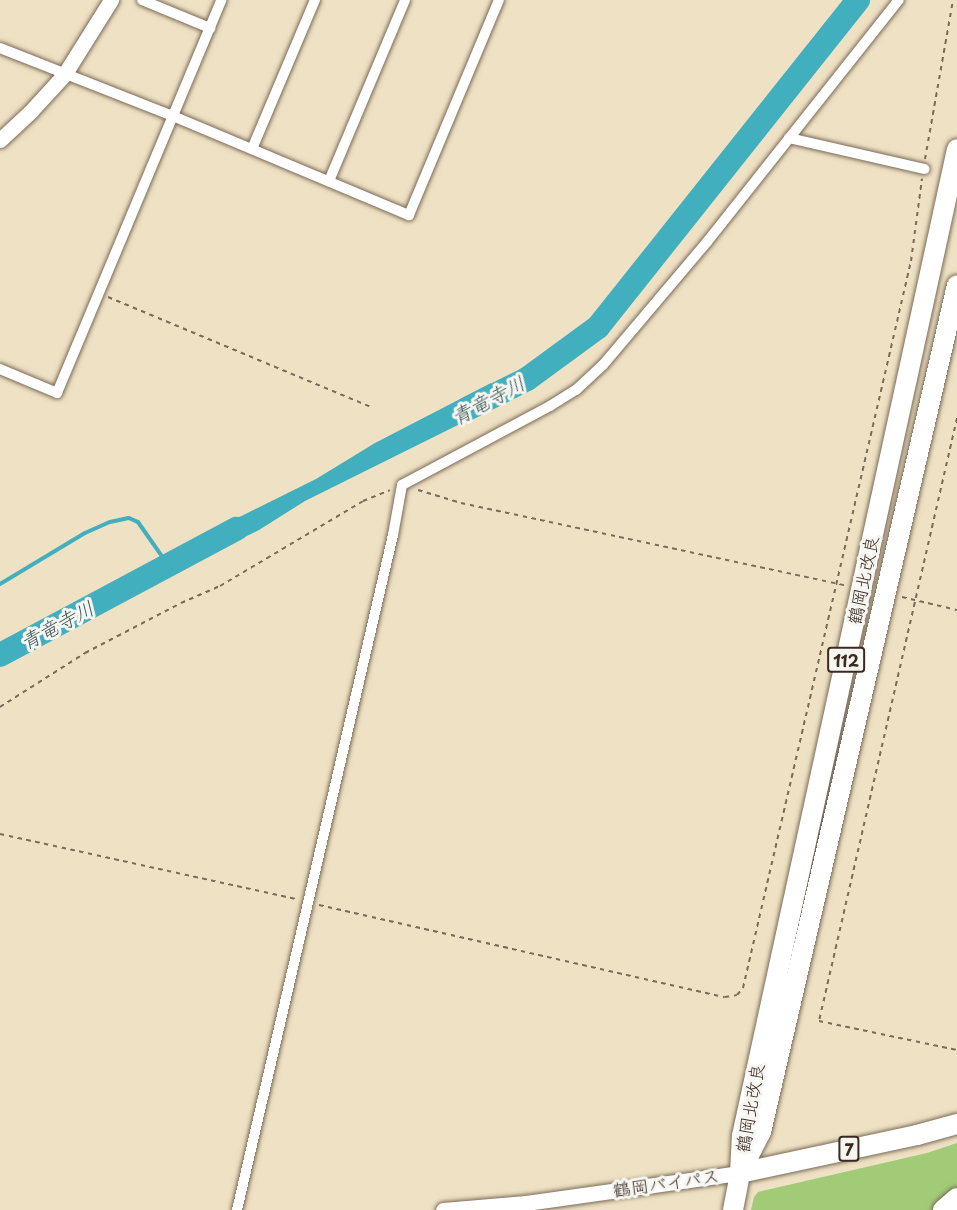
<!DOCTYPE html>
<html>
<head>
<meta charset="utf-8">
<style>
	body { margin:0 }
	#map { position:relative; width:957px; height:1210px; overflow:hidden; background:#efe1c3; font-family:"Playpen Sans","Klee One",sans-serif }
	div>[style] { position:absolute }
	.green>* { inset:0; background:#a2cb77 }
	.water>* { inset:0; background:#42afbf }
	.stream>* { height:4px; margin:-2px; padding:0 2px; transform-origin:2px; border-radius:2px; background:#42afbf }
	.river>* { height:24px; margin:-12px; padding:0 12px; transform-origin:12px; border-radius:12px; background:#42afbf }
	.path>* { height:2px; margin-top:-1px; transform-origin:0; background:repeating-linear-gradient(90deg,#7a6a58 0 4.5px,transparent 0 9px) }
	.roads { filter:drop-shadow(0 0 2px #7a6a58) drop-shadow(0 0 2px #7a6a58) }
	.street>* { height:10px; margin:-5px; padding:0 5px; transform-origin:5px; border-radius:5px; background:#fff }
	.secondary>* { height:15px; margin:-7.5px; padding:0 7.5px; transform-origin:7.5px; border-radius:7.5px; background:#fff }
	.highway>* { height:20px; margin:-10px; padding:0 10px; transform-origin:10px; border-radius:10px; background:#fff }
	span { translate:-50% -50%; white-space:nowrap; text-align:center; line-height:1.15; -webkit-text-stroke:6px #f6f6f2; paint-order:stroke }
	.shield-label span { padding:2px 4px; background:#f6f6f2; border:2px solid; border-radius:4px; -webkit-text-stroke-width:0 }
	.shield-label { font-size:16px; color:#3b2a1e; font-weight:700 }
	.street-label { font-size:18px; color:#3b2a1e }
	.water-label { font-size:20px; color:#3d5956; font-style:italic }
</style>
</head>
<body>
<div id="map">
	<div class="green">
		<i style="clip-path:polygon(957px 1143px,957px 1204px,949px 1210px,751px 1210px,754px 1197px,758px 1192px,927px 1153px)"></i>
	</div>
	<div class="water">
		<i style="clip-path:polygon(491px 383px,499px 402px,478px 415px,305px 501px,259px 530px,214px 552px,208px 544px,203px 535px,316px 479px,375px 443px)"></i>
	</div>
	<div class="stream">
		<i style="left:0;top:584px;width:99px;rotate:-31deg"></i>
		<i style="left:85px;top:533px;width:27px;rotate:-24deg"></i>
		<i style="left:110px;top:522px;width:19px;rotate:-12deg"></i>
		<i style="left:129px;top:518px;width:10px;rotate:24deg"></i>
		<i style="left:138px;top:522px;width:52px;rotate:55.1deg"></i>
	</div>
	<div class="river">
		<i style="left:467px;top:409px;width:67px;rotate:-26.6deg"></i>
		<i style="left:527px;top:379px;width:88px;rotate:-36.2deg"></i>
		<i style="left:598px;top:327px;width:418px;rotate:-51.5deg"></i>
		<i style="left:0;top:655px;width:268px;rotate:-28.1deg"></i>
	</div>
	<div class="path">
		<i style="left:925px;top:159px;width:161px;rotate:-80deg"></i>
		<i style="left:108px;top:297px;width:288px;rotate:22.7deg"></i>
		<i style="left:957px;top:418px;width:619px;rotate:102.89deg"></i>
		<i style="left:819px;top:1021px;width:141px;rotate:11.9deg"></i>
		<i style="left:418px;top:490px;width:45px;rotate:16.8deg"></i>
		<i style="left:461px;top:503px;width:393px;rotate:12.1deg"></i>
		<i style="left:902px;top:597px;width:57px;rotate:13.3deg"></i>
		<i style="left:0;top:707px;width:101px;rotate:-32.4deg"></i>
		<i style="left:85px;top:653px;width:108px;rotate:-27.5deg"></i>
		<i style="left:181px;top:603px;width:43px;rotate:-23.6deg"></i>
		<i style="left:220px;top:586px;width:166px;rotate:-30.7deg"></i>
		<i style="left:363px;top:501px;width:29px;rotate:-22deg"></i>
		<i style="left:0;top:834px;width:303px;rotate:12.4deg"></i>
		<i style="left:319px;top:905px;width:416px;rotate:12.8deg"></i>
		<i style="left:725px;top:997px;width:12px;rotate:-9deg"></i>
		<i style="left:737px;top:995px;width:9px;rotate:-49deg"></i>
		<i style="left:743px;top:988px;width:746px;rotate:-76.99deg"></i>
		<i style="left:911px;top:261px;width:83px;rotate:-82.4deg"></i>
	</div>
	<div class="roads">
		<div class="street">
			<i style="left:142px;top:0;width:74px;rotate:22.4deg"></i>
			<i style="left:0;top:48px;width:186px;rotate:21.5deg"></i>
			<i style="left:173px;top:116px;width:256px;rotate:22.8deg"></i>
			<i style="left:409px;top:215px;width:233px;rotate:-67.3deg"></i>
			<i style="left:789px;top:138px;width:139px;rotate:12.9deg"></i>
			<i style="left:252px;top:149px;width:162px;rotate:-67.1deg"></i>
			<i style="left:329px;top:181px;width:196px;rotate:-67.2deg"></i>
			<i style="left:0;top:369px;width:62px;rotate:22.8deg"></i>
			<i style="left:57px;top:393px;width:426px;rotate:-67.3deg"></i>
			<i style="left:237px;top:1210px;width:693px;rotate:-76.99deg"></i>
			<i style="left:393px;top:535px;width:51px;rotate:-79.8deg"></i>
			<i style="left:402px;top:485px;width:168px;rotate:-28.1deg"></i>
			<i style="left:550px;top:406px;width:31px;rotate:-32deg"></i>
			<i style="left:576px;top:390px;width:37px;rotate:-43deg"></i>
			<i style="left:603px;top:365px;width:161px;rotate:-49.8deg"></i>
			<i style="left:707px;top:242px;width:309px;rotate:-51.6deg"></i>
		</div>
		<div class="secondary">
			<i style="left:0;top:140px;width:41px;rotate:-43deg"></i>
			<i style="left:30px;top:112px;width:50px;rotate:-47.4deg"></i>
			<i style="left:64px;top:75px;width:89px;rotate:-57.9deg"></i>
			<i style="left:443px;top:1210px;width:83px;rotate:-4.8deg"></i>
			<i style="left:526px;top:1203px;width:216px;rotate:-8deg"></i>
		</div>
		<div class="highway">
			<i style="left:744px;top:1165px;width:37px;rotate:-63deg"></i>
			<i style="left:761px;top:1132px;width:869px;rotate:-76.97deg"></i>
			<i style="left:740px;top:1173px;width:181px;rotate:-12.1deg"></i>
			<i style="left:917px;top:1135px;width:41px;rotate:-15.4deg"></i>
			<i style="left:733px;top:1210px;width:38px;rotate:-79deg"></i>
			<i style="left:740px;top:1173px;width:37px;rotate:-87deg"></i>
			<i style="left:742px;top:1136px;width:1010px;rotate:-77.71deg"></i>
			<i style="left:943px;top:1210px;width:18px;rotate:-41deg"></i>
		</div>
	</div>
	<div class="shield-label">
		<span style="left:846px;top:660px">112</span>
		<span style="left:849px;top:1149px">7</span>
	</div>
	<div class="street-label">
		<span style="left:863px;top:580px;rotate:-78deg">鶴岡北改良</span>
		<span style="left:750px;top:1108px;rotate:-80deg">鶴岡北改良</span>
		<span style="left:666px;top:1183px;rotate:-8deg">鶴岡バイパス</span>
	</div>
	<div class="water-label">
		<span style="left:488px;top:400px;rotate:-28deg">青竜寺川</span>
		<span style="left:57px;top:625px;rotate:-28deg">青竜寺川</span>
	</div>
</div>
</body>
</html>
